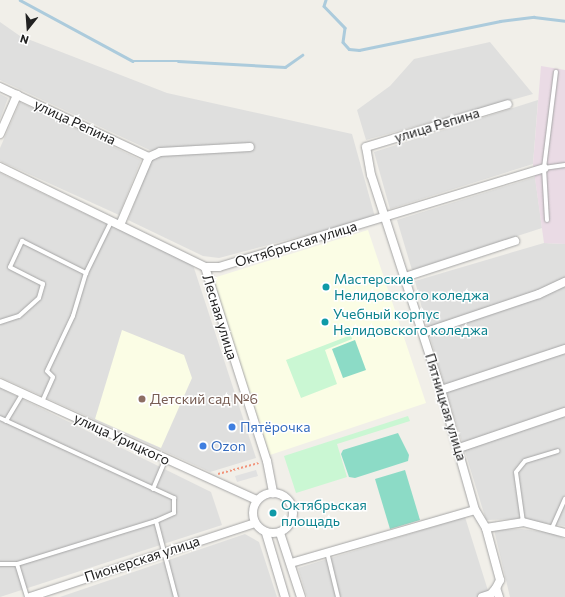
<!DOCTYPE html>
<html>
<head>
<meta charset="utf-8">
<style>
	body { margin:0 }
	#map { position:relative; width:565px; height:597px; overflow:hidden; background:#f1efe9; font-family:Commissioner,sans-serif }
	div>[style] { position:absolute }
	.residential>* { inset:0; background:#dfdfde }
	.industrial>* { inset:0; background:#eadbe5 }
	.education>* { inset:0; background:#fbfde5 }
	.park>* { inset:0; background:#caf7d3 }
	.pitch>* { inset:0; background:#8cdbc6 }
	.parking>* { inset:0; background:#e1e1e1 }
	.stream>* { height:2.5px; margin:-1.25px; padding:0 1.25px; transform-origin:1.25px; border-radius:1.25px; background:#accbdc }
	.path>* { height:1.5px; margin-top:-0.75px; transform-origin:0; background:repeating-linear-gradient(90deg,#f29379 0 2px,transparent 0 4px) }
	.roads { filter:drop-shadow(0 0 1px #a5a5a5) drop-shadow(0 0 1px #a5a5a5) }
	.service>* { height:4px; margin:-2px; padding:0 2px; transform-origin:2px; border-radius:2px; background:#fff }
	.minor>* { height:8px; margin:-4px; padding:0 4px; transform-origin:4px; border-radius:4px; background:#fff }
	.minor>.ring { margin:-4px; padding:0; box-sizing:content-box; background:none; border:8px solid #fff; border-radius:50% }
	.dots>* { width:11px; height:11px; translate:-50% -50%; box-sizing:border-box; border:2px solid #fff; border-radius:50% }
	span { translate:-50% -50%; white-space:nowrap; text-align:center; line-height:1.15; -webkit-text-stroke:3px #fff; paint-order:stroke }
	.street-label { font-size:14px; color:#212121 }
	.culture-label { font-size:14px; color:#0d838f }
	.left { translate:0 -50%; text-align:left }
	.education-label { font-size:14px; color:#785e54 }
	.shop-label { font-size:14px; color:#366cbe }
	.north { position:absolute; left:8px; top:8px; width:40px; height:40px; -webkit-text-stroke:3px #fff; paint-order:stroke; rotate:197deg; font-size:11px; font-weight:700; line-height:16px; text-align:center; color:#212121 }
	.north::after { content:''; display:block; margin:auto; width:14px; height:18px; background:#212121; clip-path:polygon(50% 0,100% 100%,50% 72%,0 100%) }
</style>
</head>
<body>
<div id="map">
	<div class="residential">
		<i style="clip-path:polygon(0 22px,20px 36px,167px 93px,352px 134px,375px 217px,219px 258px,203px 256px,128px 220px,154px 152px,0 80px)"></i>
		<i style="clip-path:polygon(490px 42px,533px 94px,366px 140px,357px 110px,390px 86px,414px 59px)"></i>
		<i style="clip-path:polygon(0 94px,8px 98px,0 119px)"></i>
		<i style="clip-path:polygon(538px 100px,533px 164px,390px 209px,374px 152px)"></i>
		<i style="clip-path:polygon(20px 102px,141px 160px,119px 215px,0 161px,0 148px)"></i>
		<i style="clip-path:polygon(0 173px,193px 265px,256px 458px,210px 472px,0 377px)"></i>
		<i style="clip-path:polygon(535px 177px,542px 228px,412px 270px,397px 220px)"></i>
		<i style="clip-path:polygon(544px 243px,565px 244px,565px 278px,542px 289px,427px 328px,415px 281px)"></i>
		<i style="clip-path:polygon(565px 286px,565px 526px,514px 519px,486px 520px,429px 334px)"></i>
		<i style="clip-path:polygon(0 388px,211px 492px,222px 525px,0 597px)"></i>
		<i style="clip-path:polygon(465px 517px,490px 597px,307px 597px,298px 568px)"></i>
		<i style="clip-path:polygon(522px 529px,552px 533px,565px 539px,565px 597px,510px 597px,494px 530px)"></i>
		<i style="clip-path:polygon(245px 534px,259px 542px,277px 597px,60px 597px)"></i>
	</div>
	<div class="industrial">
		<i style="clip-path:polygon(541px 66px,565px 70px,565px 244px,544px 243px,533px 164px)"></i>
	</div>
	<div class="education">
		<i style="clip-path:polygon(368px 230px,426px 403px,270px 455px,210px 279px)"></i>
		<i style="clip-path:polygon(122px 330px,184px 355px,192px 378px,161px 448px,95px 419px)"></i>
	</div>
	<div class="park">
		<i style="clip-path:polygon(351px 335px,352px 339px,325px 350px,337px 384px,301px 398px,286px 360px)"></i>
		<i style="clip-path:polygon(408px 416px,410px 421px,337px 444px,347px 477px,296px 493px,284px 456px)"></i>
	</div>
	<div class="pitch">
		<i style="clip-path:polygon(355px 340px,366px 370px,343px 378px,332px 349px)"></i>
		<i style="clip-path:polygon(398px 433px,409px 455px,408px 461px,355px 478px,349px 477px,341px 454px,343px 450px)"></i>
		<i style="clip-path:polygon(405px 470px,420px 520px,390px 529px,375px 479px)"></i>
	</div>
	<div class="parking">
		<i style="clip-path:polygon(256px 470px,258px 476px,237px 482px,235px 476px)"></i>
	</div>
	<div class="stream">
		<i style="left:20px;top:0;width:128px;rotate:28.4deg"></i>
		<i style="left:133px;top:61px;width:45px"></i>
		<i style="left:178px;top:61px;width:107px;rotate:3.2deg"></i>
		<i style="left:285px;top:67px;width:21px;rotate:-35deg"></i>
		<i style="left:326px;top:0;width:6px;rotate:108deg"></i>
		<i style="left:324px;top:6px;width:30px;rotate:46deg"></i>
		<i style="left:345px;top:28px;width:14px;rotate:98deg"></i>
		<i style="left:343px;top:42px;width:9px;rotate:49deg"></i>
		<i style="left:349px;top:49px;width:10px;rotate:6deg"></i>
		<i style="left:359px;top:50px;width:144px;rotate:-11.6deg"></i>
		<i style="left:500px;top:21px;width:34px;rotate:-7deg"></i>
		<i style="left:534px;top:17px;width:31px;rotate:7deg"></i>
	</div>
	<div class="path">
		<i style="left:218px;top:474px;width:42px;rotate:-15deg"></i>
	</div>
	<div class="roads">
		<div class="service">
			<i style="left:544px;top:168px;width:21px;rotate:-8deg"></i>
			<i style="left:547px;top:220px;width:52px;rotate:-93.3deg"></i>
			<i style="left:544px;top:168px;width:97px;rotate:-82.9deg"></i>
			<i style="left:0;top:322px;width:20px;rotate:-18deg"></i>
			<i style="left:19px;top:316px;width:27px;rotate:-42deg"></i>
			<i style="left:39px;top:298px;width:15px;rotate:-74deg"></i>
			<i style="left:43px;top:284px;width:37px;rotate:-153deg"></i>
			<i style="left:10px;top:267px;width:29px;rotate:-65deg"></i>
			<i style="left:22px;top:241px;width:72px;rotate:26.6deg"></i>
			<i style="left:86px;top:273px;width:57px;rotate:-63.9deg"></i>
			<i style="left:42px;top:402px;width:27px;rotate:-66deg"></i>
			<i style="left:53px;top:377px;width:8px;rotate:-135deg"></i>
			<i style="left:47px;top:371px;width:61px;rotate:-64.7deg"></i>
			<i style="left:73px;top:316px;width:45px;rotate:-73.2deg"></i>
			<i style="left:0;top:418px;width:192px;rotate:24.7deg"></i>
			<i style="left:174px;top:498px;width:15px;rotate:90deg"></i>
			<i style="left:174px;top:513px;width:20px;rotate:156deg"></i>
			<i style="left:156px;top:521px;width:145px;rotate:162.8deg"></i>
			<i style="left:17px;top:564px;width:17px;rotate:180deg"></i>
			<i style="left:6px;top:421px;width:31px;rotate:-59deg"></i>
			<i style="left:153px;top:489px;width:33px;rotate:-67deg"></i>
			<i style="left:156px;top:521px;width:79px;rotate:75.3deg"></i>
			<i style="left:523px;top:522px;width:50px;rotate:-98deg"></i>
			<i style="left:516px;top:472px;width:14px;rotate:-51deg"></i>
			<i style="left:525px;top:461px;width:34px;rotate:-17deg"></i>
			<i style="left:552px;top:528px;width:32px;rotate:-66deg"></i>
			<i style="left:327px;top:552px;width:46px;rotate:76.3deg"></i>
			<i style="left:17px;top:564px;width:34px;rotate:73deg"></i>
		</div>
		<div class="minor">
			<i style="left:0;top:87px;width:165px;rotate:25.2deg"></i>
			<i style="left:149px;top:157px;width:74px;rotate:113.1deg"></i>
			<i style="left:0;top:134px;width:43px;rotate:-66.4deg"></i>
			<i style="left:149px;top:157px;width:12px;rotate:-24deg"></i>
			<i style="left:160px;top:152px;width:90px;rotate:-3.2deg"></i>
			<i style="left:0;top:167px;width:228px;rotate:26deg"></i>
			<i style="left:205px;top:267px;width:14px"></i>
			<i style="left:219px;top:267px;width:340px;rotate:-16.9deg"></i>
			<i style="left:205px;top:267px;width:204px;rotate:72.3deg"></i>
			<i style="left:267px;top:461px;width:33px;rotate:79deg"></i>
			<i style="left:405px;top:277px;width:116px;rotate:-18.1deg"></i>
			<i style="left:423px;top:333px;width:122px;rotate:-18.6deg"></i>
			<i style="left:539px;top:294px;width:29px;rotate:-25deg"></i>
			<i style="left:0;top:383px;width:282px;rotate:24.5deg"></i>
			<i style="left:441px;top:390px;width:131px;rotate:-18.3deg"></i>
			<i style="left:459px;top:448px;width:112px;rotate:-18.8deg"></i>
			<i class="ring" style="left:253px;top:493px;width:32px;height:32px"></i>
			<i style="left:486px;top:528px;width:37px;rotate:-9deg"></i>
			<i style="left:523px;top:522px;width:43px;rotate:14.7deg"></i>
			<i style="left:266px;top:533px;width:67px;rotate:73.5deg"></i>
			<i style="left:280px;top:533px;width:67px;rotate:71.8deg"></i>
			<i style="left:291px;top:563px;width:191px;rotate:-16.1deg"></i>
			<i style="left:30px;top:597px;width:237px;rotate:-18.2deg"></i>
			<i style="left:482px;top:597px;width:9px;rotate:-18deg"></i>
			<i style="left:491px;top:594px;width:8px;rotate:-50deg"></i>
			<i style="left:499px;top:597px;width:9px;rotate:-108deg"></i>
			<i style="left:496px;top:588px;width:9px;rotate:-63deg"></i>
			<i style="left:500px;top:580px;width:54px;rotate:-105.1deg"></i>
			<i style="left:486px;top:528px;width:21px;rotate:-121deg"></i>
			<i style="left:475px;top:510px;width:125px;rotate:-105.8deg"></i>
			<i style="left:441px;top:390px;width:226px;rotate:-108deg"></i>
			<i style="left:371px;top:175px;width:28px;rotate:-100deg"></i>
			<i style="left:366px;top:147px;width:148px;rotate:-16.8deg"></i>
		</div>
	</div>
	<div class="dots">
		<i style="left:326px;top:287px;background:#0f9aa8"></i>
		<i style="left:325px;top:322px;background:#0f9aa8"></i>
		<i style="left:142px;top:399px;background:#8d6e63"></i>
		<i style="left:232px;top:427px;background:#3f7fe0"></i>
		<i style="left:203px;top:446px;background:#3f7fe0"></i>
		<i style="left:273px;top:513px;background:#0f9aa8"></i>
	</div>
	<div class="street-label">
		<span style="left:75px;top:122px;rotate:25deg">улица Репина</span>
		<span style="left:437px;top:125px;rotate:-17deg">улица Репина</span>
		<span style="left:296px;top:244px;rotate:-17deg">Октябрьская улица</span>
		<span style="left:220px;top:317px;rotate:73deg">Лесная улица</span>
		<span style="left:446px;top:407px;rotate:73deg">Пятницкая улица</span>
		<span style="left:122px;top:439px;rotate:25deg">улица Урицкого</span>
		<span style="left:142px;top:559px;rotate:-18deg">Пионерская улица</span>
	</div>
	<div class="culture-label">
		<span class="left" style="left:334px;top:287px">Мастерские<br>Нелидовского коледжа</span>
		<span class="left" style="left:333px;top:322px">Учебный корпус<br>Нелидовского коледжа</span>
		<span class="left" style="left:281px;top:513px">Октябрьская<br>площадь</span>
	</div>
	<div class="education-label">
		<span class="left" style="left:150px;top:399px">Детский сад №6</span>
	</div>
	<div class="shop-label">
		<span class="left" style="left:240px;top:427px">Пятёрочка</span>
		<span class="left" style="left:211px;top:446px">Ozon</span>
	</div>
	<div class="north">N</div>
</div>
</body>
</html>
